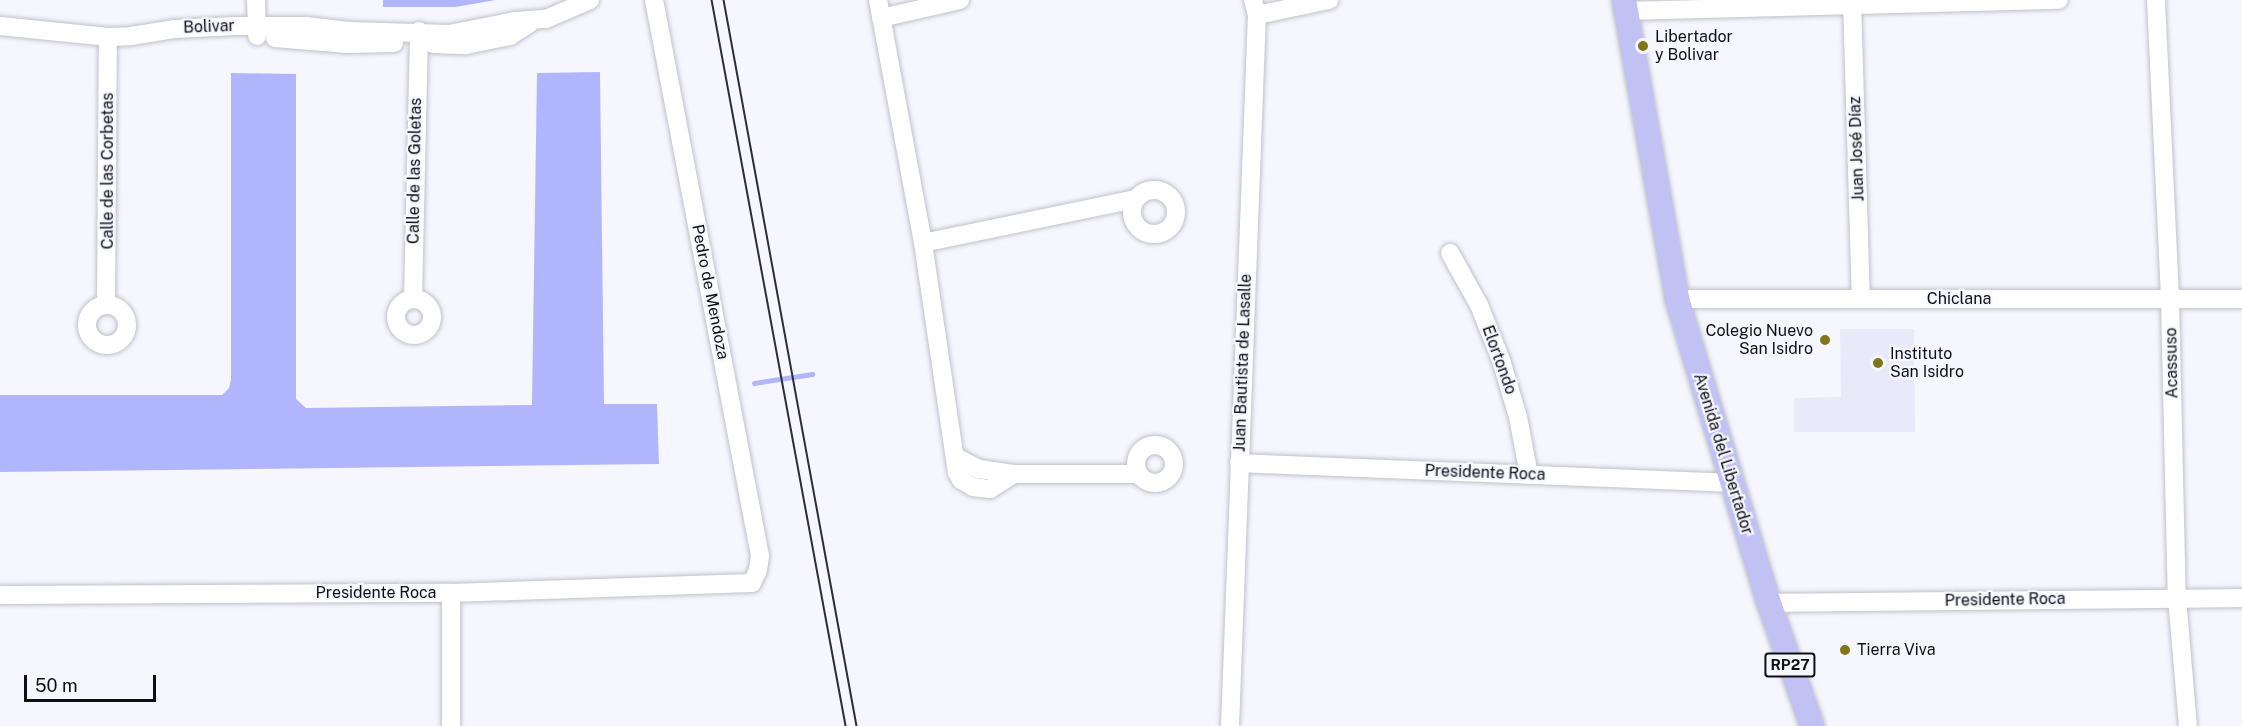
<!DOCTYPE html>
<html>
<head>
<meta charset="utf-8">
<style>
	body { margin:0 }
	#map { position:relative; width:2242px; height:726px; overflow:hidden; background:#f6f6ff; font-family:"Public Sans",sans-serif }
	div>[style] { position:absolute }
	.built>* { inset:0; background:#e8eaf9 }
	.water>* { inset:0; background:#b1b5fb }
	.stream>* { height:5px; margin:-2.5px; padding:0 2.5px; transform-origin:2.5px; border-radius:2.5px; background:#b1b5fb }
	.roads { filter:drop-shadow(0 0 2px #c0c1c9) drop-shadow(0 0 2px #c0c1c9) }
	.minor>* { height:18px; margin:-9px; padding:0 9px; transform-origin:9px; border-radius:9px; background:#fff }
	.minor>.ring { margin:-9px; padding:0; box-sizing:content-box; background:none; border:18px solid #fff; border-radius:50% }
	.major>* { height:24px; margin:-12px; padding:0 12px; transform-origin:12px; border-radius:12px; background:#c1c2f3 }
	.tram>* { height:1.5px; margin:-0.75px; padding:0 0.75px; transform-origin:0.75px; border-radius:0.75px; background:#2d2e31 }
	.dots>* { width:16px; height:16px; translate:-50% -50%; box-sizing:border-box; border:3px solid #f6f6ff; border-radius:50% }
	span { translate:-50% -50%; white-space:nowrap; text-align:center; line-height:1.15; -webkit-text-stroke:4.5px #f6f6ff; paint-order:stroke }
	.shield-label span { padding:2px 4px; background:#f6f6ff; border:2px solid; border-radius:4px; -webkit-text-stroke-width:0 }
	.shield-label { font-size:15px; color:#0e0f11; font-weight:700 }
	.street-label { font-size:16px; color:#0e0f11 }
	.poi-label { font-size:16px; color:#0e0f11 }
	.left { translate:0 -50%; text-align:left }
	.right { translate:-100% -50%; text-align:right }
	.scale { position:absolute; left:24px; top:675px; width:132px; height:27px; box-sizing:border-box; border:3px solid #0e0f11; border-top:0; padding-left:8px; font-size:18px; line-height:21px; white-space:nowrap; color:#0e0f11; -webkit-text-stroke:4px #f6f6ff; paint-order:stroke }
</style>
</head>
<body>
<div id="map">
	<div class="built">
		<i style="clip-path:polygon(1840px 329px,1914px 329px,1915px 432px,1794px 432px,1794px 398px,1841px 397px)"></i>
	</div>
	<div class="water">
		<i style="clip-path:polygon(383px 0,496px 0,455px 7px,383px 7px)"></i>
		<i style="clip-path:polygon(600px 72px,604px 404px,657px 404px,659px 464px,0 472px,0 395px,222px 395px,229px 388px,231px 380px,231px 73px,296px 74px,296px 399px,306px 408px,532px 405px,537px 73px)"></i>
	</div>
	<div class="stream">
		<i style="left:754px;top:383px;width:59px;rotate:-8.8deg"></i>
	</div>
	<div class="roads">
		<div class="minor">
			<i style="left:256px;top:0;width:36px;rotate:88deg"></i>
			<i style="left:878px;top:0;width:247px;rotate:79.5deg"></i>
			<i style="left:923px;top:243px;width:232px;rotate:81.6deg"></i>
			<i style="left:957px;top:472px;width:9px;rotate:63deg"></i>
			<i style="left:961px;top:480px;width:14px;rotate:30deg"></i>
			<i style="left:973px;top:487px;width:17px;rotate:7deg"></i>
			<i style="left:990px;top:489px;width:28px;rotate:-32deg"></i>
			<i style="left:1852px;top:0;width:299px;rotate:88.3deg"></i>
			<i style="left:2156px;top:0;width:299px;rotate:87.3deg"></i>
			<i style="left:2170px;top:299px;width:299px;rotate:88.7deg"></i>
			<i style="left:2177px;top:598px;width:128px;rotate:85.1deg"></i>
			<i style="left:1626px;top:11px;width:433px;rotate:-1.5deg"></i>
			<i style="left:1257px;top:15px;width:74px;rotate:-11.8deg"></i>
			<i style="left:881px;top:18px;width:81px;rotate:-12.8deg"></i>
			<i style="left:0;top:26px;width:109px;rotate:5.8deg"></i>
			<i style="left:108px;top:37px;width:23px;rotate:-2deg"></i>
			<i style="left:131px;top:36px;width:45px;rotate:-9deg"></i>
			<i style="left:175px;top:29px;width:60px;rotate:-2.9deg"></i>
			<i style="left:235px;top:26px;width:71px"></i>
			<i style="left:306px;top:26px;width:43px;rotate:6.6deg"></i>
			<i style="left:349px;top:31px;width:100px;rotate:1.7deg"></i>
			<i style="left:449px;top:34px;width:67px;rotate:-11.1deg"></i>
			<i style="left:515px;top:21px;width:31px;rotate:-4deg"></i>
			<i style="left:546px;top:19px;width:48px;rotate:-23.4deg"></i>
			<i style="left:275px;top:38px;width:72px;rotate:4.8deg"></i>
			<i style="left:347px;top:44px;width:47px;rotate:-1.2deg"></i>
			<i style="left:433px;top:44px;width:33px;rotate:2deg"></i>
			<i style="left:466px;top:45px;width:45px;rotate:-11.6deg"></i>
			<i style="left:510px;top:36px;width:24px;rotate:-33deg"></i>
			<i class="ring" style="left:1132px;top:190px;width:26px;height:26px"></i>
			<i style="left:923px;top:243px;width:217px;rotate:-11.7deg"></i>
			<i style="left:1450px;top:253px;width:60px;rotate:60.9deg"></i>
			<i style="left:1479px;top:305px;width:59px;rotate:68.2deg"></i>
			<i style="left:1501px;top:360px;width:59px;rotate:73.4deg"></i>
			<i style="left:1518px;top:417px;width:59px;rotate:79.3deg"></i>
			<i class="ring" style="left:396px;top:299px;width:18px;height:18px"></i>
			<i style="left:413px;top:299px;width:268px;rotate:-88.7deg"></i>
			<i style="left:1677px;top:299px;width:565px"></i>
			<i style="left:106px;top:305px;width:268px;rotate:-89.6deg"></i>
			<i class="ring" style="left:87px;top:305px;width:22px;height:22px"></i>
			<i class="ring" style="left:1136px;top:445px;width:20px;height:20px"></i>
			<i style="left:956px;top:457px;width:26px;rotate:28deg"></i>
			<i style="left:979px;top:469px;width:35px;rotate:8deg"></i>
			<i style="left:1014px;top:474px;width:124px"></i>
			<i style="left:1239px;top:463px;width:493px;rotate:2.3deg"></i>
			<i style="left:451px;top:593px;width:133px;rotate:90deg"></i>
			<i style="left:0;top:595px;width:451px;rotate:-0.3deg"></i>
			<i style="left:451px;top:593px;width:301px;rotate:-1.9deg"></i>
			<i style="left:752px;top:583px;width:14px;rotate:-65deg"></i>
			<i style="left:758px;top:570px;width:14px;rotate:-82deg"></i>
			<i style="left:760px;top:556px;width:566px;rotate:-100.79deg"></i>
			<i style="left:1769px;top:603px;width:473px;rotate:-0.6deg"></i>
			<i style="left:1230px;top:726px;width:712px;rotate:-87.83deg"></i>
			<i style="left:1257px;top:15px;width:16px;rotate:-105deg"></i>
		</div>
		<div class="major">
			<i style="left:1624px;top:0;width:304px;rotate:79.9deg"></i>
			<i style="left:1677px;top:299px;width:318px;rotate:73.2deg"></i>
			<i style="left:1769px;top:603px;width:130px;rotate:70.7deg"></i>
		</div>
	</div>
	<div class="tram">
		<i style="left:712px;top:0;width:738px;rotate:79.54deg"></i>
		<i style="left:724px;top:0;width:738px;rotate:79.62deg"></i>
	</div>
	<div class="dots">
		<i style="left:1643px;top:46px;background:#817518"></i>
		<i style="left:1825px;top:340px;background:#817518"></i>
		<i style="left:1878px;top:363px;background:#817518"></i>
		<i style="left:1845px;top:650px;background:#817518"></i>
	</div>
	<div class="shield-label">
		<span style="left:1790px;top:665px">RP27</span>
	</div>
	<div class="street-label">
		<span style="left:209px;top:27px;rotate:-2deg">Bolivar</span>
		<span style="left:1857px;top:149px;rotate:-92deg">Juan José Díaz</span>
		<span style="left:108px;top:171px;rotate:-90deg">Calle de las Corbetas</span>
		<span style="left:415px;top:171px;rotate:-89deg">Calle de las Goletas</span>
		<span style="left:710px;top:292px;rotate:79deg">Pedro de Mendoza</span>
		<span style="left:1959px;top:299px">Chiclana</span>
		<span style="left:1499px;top:360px;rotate:70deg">Elortondo</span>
		<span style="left:1243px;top:363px;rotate:-88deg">Juan Bautista de Lasalle</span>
		<span style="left:2172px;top:363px;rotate:-91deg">Acassuso</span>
		<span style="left:1723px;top:454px;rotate:73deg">Avenida del Libertador</span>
		<span style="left:1485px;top:473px;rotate:2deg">Presidente Roca</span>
		<span style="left:376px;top:593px">Presidente Roca</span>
		<span style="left:2005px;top:600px;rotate:-1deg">Presidente Roca</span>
	</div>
	<div class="poi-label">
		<span class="left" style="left:1655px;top:46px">Libertador<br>y Bolivar</span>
		<span class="right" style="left:1813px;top:340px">Colegio Nuevo<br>San Isidro</span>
		<span class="left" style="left:1890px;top:363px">Instituto<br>San Isidro</span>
		<span class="left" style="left:1857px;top:650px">Tierra Viva</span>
	</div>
	<div class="scale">50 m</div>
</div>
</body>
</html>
